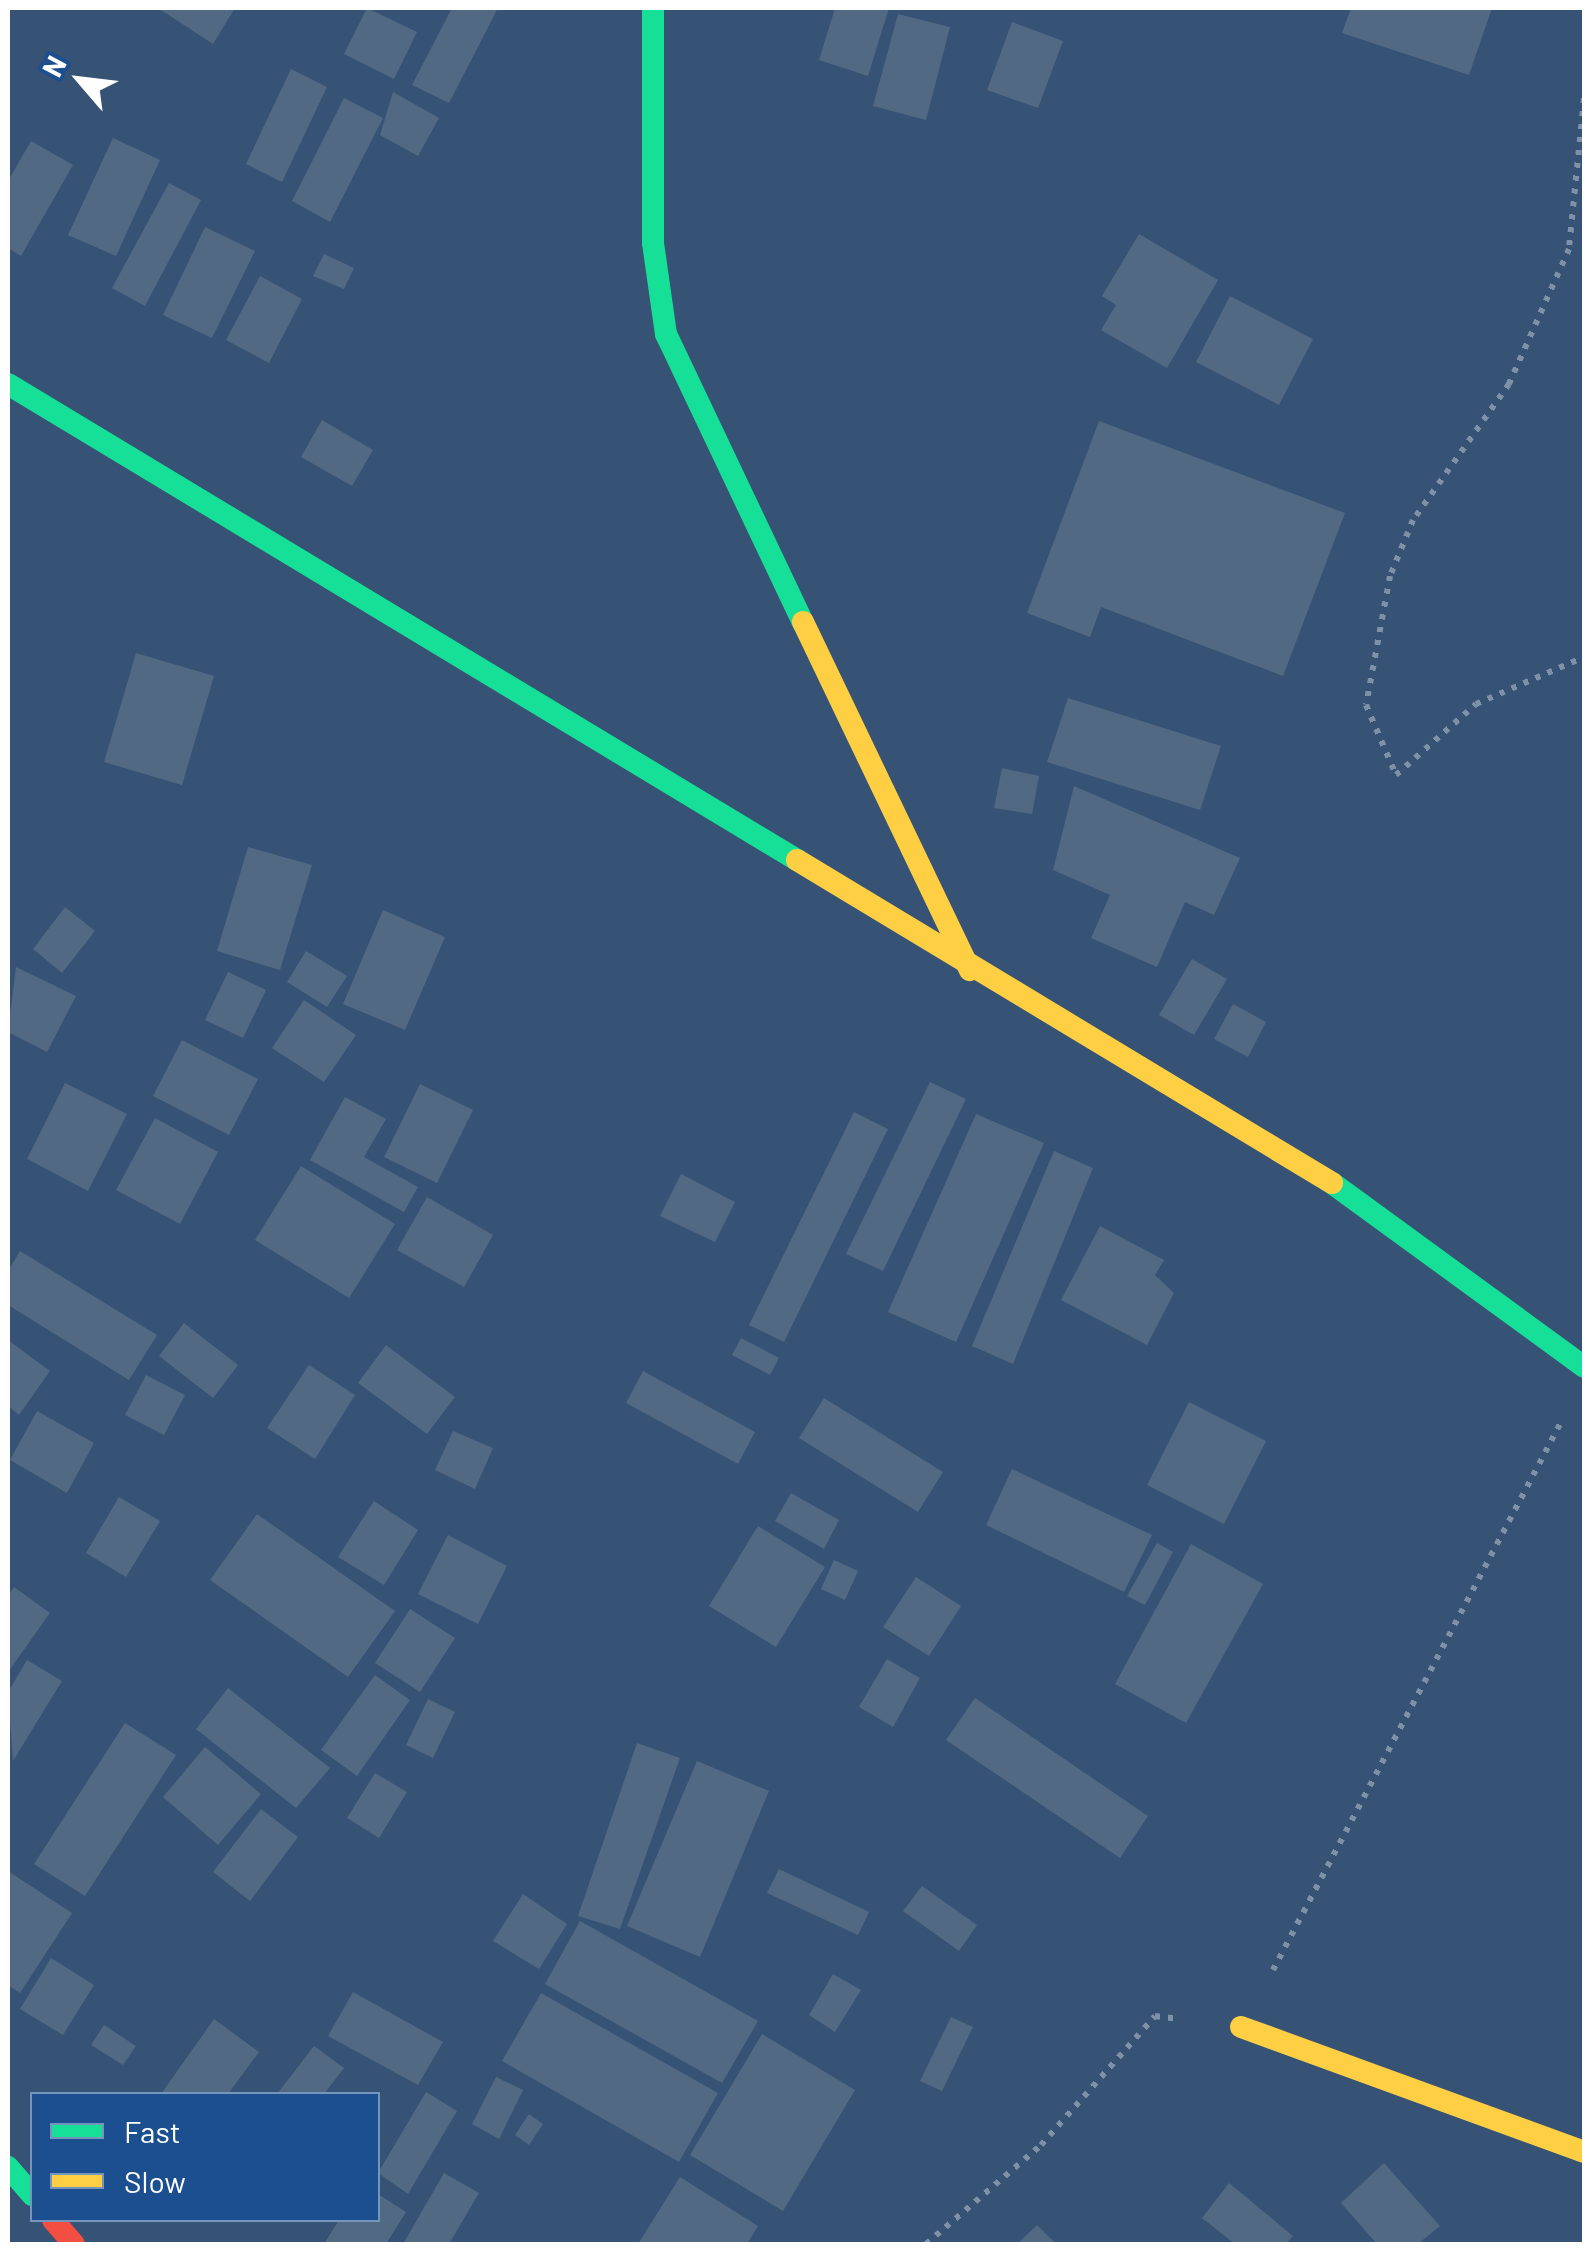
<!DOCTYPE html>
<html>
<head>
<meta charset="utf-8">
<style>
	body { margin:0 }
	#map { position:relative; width:1592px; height:2252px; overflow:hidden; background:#365274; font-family:Barlow,sans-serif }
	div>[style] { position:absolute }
	.building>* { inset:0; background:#526984 }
	.path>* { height:6px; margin-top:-3px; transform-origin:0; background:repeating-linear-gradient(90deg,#7d92a8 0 5px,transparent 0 13px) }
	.fast>* { height:22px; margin:-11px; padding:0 11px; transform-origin:11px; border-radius:11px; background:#16e098 }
	.slow>* { height:22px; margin:-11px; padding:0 11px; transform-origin:11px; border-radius:11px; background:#ffcf43 }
	.jam>* { height:22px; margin:-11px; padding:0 11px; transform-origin:11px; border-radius:11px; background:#f24e42 }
	span { translate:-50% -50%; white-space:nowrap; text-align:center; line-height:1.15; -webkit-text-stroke:8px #1b4f8f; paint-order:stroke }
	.frame { position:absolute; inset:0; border:10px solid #fff; pointer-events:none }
	.legend { position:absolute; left:30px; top:2092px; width:350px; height:130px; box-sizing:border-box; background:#1b4f8f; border:2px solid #7695bc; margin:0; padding:12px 18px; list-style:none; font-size:30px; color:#fff }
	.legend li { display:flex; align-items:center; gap:20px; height:50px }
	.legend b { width:50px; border:2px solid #7695bc }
	.north { position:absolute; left:30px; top:30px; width:100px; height:100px; -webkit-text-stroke:8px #1b4f8f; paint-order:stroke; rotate:298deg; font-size:28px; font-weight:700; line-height:40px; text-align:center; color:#fff }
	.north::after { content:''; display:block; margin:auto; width:35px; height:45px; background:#fff; clip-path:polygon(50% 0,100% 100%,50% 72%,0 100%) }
</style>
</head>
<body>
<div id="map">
	<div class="building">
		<i style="clip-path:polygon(158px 8px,235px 8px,213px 44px)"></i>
		<i style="clip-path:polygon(367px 8px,417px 32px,394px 79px,344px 54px)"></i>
		<i style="clip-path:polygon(452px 8px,498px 8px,449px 103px,412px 85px)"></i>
		<i style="clip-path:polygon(835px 8px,889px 8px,868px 76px,819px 60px)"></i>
		<i style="clip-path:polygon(1351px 8px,1492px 8px,1469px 75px,1342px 33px)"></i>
		<i style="clip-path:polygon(898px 14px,950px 27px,926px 120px,873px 106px)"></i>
		<i style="clip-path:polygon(1012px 22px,1063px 41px,1038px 108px,987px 90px)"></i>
		<i style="clip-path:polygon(291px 69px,327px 87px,282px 182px,246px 164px)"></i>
		<i style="clip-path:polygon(393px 92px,439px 118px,418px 156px,380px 135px)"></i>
		<i style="clip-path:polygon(344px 98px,383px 118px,330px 222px,292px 201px)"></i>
		<i style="clip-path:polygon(113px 138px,160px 160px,116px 256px,68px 235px)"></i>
		<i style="clip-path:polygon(31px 141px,73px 165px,21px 256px,8px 248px,8px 181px)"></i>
		<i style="clip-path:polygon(169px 183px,201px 200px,145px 306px,112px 288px)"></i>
		<i style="clip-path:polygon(205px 227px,255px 251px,212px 338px,163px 315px)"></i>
		<i style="clip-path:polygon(1139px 234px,1218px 280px,1167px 368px,1101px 330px,1116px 305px,1102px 296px)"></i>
		<i style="clip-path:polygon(324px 254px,354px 268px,344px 289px,313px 276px)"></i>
		<i style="clip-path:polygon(260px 276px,302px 299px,269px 363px,226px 340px)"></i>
		<i style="clip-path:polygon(1230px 296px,1313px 339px,1279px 405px,1196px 362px)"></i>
		<i style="clip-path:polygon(322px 420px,373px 450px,352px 486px,301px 457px)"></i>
		<i style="clip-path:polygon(1099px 421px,1345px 513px,1283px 676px,1101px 607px,1090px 637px,1027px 613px)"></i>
		<i style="clip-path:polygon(136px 653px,214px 676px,182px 785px,104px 762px)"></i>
		<i style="clip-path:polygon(1068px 698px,1221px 746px,1200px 810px,1047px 762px)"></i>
		<i style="clip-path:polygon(1002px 768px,1039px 776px,1032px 814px,994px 808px)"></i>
		<i style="clip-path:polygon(1074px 786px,1240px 858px,1214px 915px,1185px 902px,1157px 967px,1091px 938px,1110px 895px,1053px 870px)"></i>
		<i style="clip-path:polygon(248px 847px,312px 865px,280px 970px,217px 951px)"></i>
		<i style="clip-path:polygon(65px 907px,95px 931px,62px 973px,33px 949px)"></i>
		<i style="clip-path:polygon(383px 910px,445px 937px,405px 1030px,343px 1004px)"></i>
		<i style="clip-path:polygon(306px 951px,347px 976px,327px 1007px,287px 982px)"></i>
		<i style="clip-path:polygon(1192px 959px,1227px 979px,1194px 1035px,1159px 1015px)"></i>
		<i style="clip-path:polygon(16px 967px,76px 996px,47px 1052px,8px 1032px)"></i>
		<i style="clip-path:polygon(228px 972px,266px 990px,243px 1038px,205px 1020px)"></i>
		<i style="clip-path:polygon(304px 1000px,356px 1035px,324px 1082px,272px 1048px)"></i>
		<i style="clip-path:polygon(1233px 1004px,1266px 1022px,1248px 1057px,1214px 1039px)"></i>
		<i style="clip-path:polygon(182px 1040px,258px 1079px,229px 1135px,153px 1096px)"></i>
		<i style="clip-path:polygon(930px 1082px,966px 1099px,883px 1271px,846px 1254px)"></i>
		<i style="clip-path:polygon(65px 1083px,127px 1114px,88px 1191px,27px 1159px)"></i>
		<i style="clip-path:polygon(420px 1084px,473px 1110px,437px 1183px,384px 1157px)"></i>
		<i style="clip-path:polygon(345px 1097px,386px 1119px,364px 1157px,418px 1187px,404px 1212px,310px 1160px)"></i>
		<i style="clip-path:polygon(854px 1112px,888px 1129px,784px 1342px,749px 1325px)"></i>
		<i style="clip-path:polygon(976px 1114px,1044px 1143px,956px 1342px,888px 1312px)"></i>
		<i style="clip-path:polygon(155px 1118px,218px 1152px,180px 1224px,116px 1190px)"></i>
		<i style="clip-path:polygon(1054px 1151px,1093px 1168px,1013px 1364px,972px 1346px)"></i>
		<i style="clip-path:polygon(301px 1166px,395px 1224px,349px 1298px,255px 1240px)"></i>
		<i style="clip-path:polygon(681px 1174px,735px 1202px,715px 1242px,660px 1216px)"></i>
		<i style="clip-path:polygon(427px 1197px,493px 1235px,464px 1287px,397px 1250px)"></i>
		<i style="clip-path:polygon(1100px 1226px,1164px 1260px,1155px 1275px,1174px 1293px,1147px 1345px,1061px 1300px)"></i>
		<i style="clip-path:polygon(20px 1251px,157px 1335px,129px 1380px,8px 1305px,8px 1271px)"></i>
		<i style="clip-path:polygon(184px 1323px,238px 1365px,213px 1398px,159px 1356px)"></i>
		<i style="clip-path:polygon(741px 1338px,779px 1358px,770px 1375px,732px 1355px)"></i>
		<i style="clip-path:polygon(8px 1340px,50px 1371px,19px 1415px,8px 1406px)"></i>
		<i style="clip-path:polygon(386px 1345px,455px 1397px,427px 1434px,358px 1383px)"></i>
		<i style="clip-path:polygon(309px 1365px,355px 1395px,315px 1459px,267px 1428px)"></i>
		<i style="clip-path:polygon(643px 1371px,755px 1432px,738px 1464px,626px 1403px)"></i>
		<i style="clip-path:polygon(146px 1375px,185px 1395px,164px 1435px,125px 1415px)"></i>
		<i style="clip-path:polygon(824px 1398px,943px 1472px,918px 1512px,799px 1438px)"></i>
		<i style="clip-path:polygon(1189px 1402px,1266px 1441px,1224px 1524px,1147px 1485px)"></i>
		<i style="clip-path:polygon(37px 1411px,94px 1443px,67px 1493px,10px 1460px)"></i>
		<i style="clip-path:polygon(453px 1431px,493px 1448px,475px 1489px,435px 1470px)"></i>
		<i style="clip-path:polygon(1012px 1469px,1152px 1535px,1124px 1592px,986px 1525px)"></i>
		<i style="clip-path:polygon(791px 1493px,839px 1520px,824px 1549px,775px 1521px)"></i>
		<i style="clip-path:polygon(119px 1497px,160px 1521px,126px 1577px,86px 1553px)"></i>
		<i style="clip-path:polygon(374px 1501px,418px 1530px,384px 1585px,338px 1557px)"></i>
		<i style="clip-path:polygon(257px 1514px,395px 1611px,348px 1677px,210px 1580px)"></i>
		<i style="clip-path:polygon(758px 1526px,825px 1567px,776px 1647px,709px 1606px)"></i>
		<i style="clip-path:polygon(448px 1535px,507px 1566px,478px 1624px,418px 1594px)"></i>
		<i style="clip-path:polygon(1157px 1543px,1173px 1552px,1145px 1605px,1127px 1596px)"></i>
		<i style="clip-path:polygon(1191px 1544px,1263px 1584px,1186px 1723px,1115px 1684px)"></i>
		<i style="clip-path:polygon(834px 1560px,858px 1571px,845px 1600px,821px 1589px)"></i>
		<i style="clip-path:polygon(916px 1577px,961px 1606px,929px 1656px,883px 1627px)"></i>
		<i style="clip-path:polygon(14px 1587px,50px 1613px,8px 1672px,8px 1596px)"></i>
		<i style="clip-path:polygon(410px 1609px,455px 1638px,420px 1692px,375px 1663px)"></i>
		<i style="clip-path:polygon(887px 1659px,920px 1678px,893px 1727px,859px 1707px)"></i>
		<i style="clip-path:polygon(27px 1660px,62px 1681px,13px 1761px,8px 1692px)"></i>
		<i style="clip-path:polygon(375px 1675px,410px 1700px,357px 1776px,321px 1750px)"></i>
		<i style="clip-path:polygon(228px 1688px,330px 1768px,296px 1808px,196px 1729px)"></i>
		<i style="clip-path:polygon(975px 1698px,1148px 1816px,1120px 1858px,946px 1740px)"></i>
		<i style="clip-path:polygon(428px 1699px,455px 1712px,433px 1758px,406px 1745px)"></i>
		<i style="clip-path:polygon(125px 1723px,176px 1755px,85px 1896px,34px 1864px)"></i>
		<i style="clip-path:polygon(637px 1743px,680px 1758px,620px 1929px,578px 1916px)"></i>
		<i style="clip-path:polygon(205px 1747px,261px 1794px,218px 1845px,163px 1797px)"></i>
		<i style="clip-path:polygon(697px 1761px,769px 1791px,700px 1957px,627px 1926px)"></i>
		<i style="clip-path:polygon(375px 1773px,407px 1792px,379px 1838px,347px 1818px)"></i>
		<i style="clip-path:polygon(261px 1809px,298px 1837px,250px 1901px,213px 1872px)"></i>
		<i style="clip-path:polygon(779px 1869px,869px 1912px,858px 1935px,767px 1893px)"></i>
		<i style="clip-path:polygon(8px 1871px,72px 1913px,20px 1993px,8px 1985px)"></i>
		<i style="clip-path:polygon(922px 1886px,977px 1925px,959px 1951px,903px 1911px)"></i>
		<i style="clip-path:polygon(523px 1894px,567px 1924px,539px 1969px,493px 1941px)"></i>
		<i style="clip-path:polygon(580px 1921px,758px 2021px,722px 2083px,545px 1984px)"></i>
		<i style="clip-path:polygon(51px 1958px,94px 1985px,63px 2035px,20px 2009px)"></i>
		<i style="clip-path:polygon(833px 1974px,861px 1990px,835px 2032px,809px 2015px)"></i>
		<i style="clip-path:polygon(353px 1992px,443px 2042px,418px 2085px,328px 2036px)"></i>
		<i style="clip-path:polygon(541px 1993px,718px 2093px,679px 2162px,502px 2061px)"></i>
		<i style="clip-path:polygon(951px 2017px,973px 2027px,942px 2091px,920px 2081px)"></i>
		<i style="clip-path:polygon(214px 2019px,259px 2052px,228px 2094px,161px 2094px)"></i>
		<i style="clip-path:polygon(104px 2025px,136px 2046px,123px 2065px,91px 2045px)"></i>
		<i style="clip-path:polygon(762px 2034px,855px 2090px,783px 2211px,690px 2155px)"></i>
		<i style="clip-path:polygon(314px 2046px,344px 2068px,324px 2094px,277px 2094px)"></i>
		<i style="clip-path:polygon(496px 2077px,523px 2090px,499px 2139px,472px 2124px)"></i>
		<i style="clip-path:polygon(426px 2092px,457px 2111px,408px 2194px,378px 2173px)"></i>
		<i style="clip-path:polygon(529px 2114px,543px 2124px,529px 2145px,515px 2135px)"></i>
		<i style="clip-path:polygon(1384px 2163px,1440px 2226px,1418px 2244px,1377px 2244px,1341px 2203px)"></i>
		<i style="clip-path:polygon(444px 2173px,479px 2193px,449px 2244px,403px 2244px)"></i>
		<i style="clip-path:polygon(680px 2177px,758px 2226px,747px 2244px,638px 2244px)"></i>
		<i style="clip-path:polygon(1229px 2183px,1293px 2236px,1286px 2244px,1235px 2244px,1202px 2218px)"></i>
		<i style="clip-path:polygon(378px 2194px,406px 2212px,386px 2244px,324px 2244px,339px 2220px,378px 2220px)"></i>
		<i style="clip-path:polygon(1037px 2225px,1056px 2244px,1017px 2244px)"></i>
	</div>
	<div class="path">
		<i style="left:1584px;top:98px;width:152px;rotate:95.7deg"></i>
		<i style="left:1569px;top:249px;width:148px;rotate:114deg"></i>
		<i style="left:1509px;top:384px;width:166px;rotate:125.2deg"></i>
		<i style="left:1413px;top:520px;width:61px;rotate:112.3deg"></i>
		<i style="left:1390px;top:576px;width:131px;rotate:100.5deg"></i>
		<i style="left:1366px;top:705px;width:76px;rotate:66.8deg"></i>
		<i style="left:1396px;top:775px;width:107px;rotate:-41.6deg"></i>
		<i style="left:1476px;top:704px;width:118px;rotate:-23.5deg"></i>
		<i style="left:1273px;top:1970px;width:617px;rotate:-62.27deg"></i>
		<i style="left:926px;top:2244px;width:152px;rotate:-40.7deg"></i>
		<i style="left:1041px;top:2145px;width:172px;rotate:-48.5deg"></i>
		<i style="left:1155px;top:2016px;width:24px;rotate:7deg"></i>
	</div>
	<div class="fast">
		<i style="left:653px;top:8px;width:235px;rotate:90deg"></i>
		<i style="left:653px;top:243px;width:92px;rotate:81.9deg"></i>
		<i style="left:666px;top:334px;width:319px;rotate:64.6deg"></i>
		<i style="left:8px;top:384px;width:921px;rotate:31.1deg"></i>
		<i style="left:1332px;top:1183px;width:312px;rotate:36.1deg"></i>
		<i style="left:8px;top:2167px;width:37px;rotate:49deg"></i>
	</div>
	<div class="slow">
		<i style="left:803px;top:622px;width:386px;rotate:64.4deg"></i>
		<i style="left:797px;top:860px;width:625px;rotate:31.12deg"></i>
		<i style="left:1241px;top:2027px;width:365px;rotate:20deg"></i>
	</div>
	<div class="jam">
		<i style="left:53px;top:2220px;width:32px;rotate:49deg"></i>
	</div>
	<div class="frame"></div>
	<ul class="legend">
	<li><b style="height:12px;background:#16e098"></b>Fast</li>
	<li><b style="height:12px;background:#ffcf43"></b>Slow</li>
	</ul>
	<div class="north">N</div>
</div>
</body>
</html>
